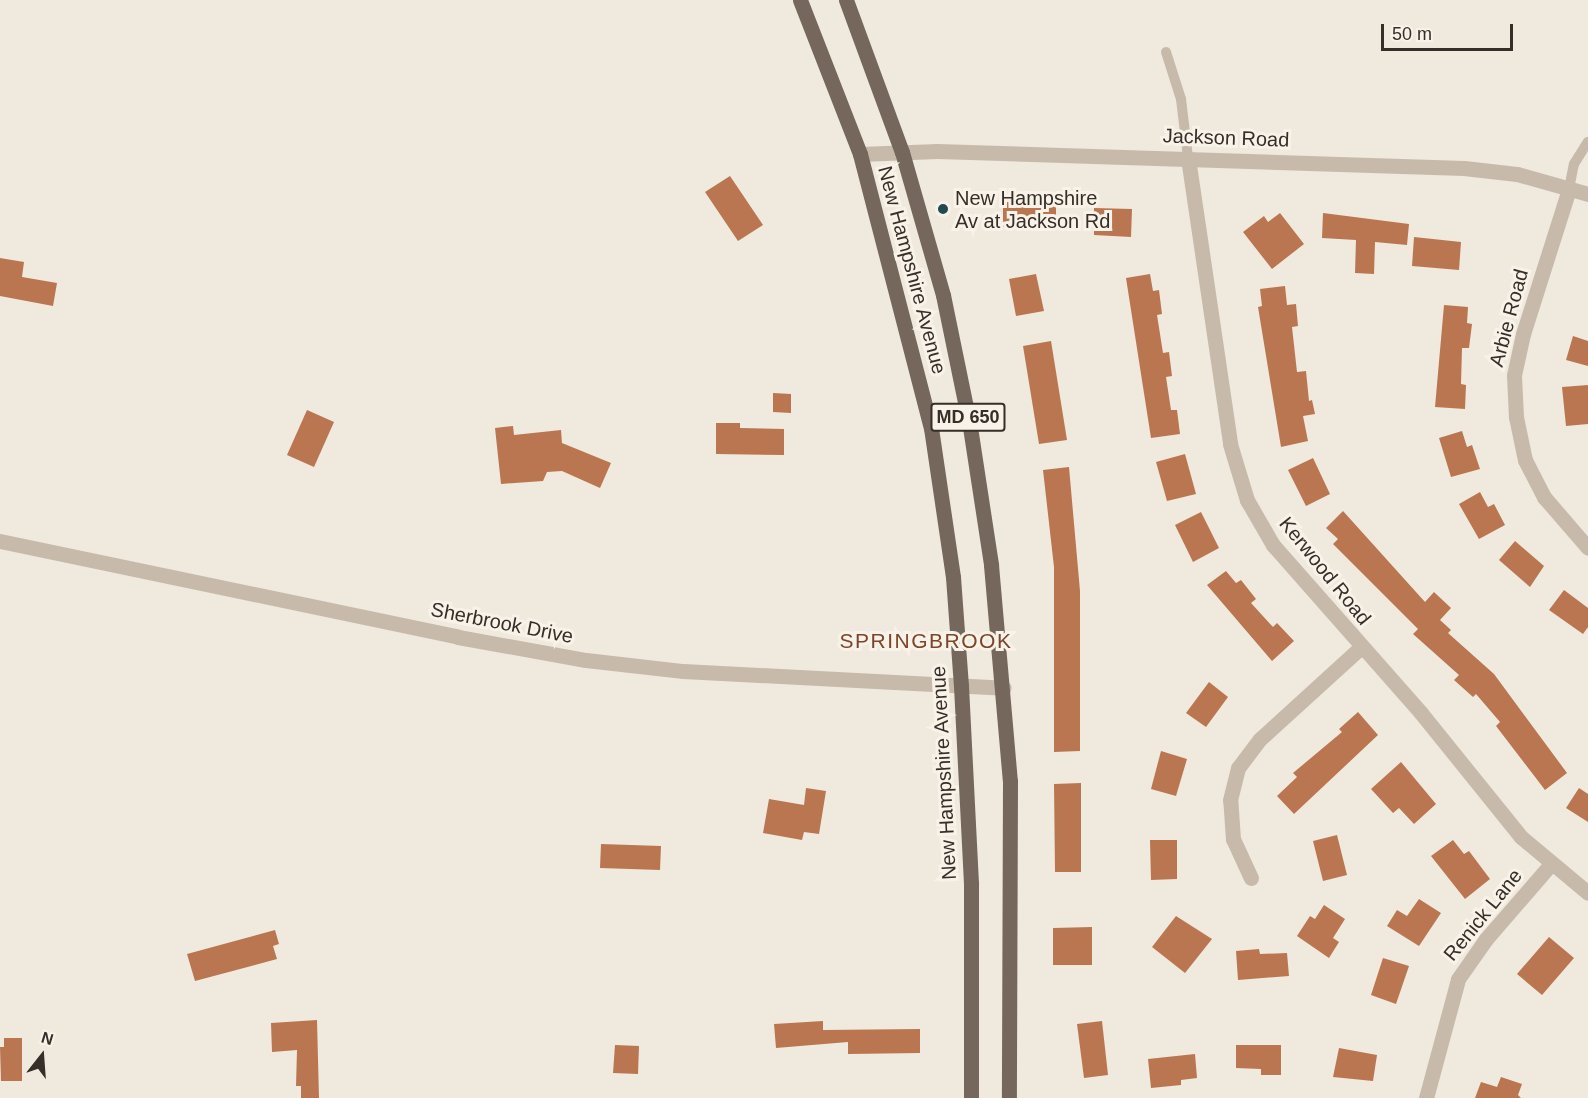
<!DOCTYPE html>
<html>
<head>
<meta charset="utf-8">
<style>
	body { margin:0 }
	#map { position:relative; width:1588px; height:1098px; overflow:hidden; background:#f0e9dd; font-family:Helvetica,sans-serif }
	div>[style] { position:absolute }
	.building>* { inset:0; background:#ba7650 }
	.lane>* { height:10px; margin:-5px; padding:0 5px; transform-origin:5px; border-radius:5px; background:#c7baaa }
	.street>* { height:15px; margin:-7.5px; padding:0 7.5px; transform-origin:7.5px; border-radius:7.5px; background:#c7baaa }
	.primary>* { height:15px; margin:-7.5px; padding:0 7.5px; transform-origin:7.5px; border-radius:7.5px; background:#75675b }
	.dots>* { width:16px; height:16px; translate:-50% -50%; box-sizing:border-box; border:3px solid #f8f2e8; border-radius:50% }
	span { translate:-50% -50%; white-space:nowrap; text-align:center; line-height:1.15; -webkit-text-stroke:6px #f8f2e8; paint-order:stroke }
	.shield-label span { padding:2px 4px; background:#f8f2e8; border:2px solid; border-radius:4px; -webkit-text-stroke-width:0 }
	.shield-label { font-size:18px; color:#352e29; font-weight:700 }
	.street-label { font-size:20px; color:#352e29 }
	.poi-label { font-size:20px; color:#352e29 }
	.left { translate:0 -50%; text-align:left }
	.neighbourhood-label { font-size:21px; color:#7c4629; letter-spacing:1.5px }
	.north { position:absolute; left:12px; top:1026px; width:60px; height:60px; -webkit-text-stroke:4px #f8f2e8; paint-order:stroke; rotate:17deg; font-size:16px; font-weight:700; line-height:24px; text-align:center; color:#352e29 }
	.north::after { content:''; display:block; margin:auto; width:21px; height:27px; background:#352e29; clip-path:polygon(50% 0,100% 100%,50% 72%,0 100%) }
	.scale { position:absolute; left:1381px; top:24px; width:132px; height:27px; box-sizing:border-box; border:3px solid #352e29; border-top:0; padding-left:8px; font-size:18px; line-height:21px; white-space:nowrap; color:#352e29; -webkit-text-stroke:4px #f8f2e8; paint-order:stroke }
</style>
</head>
<body>
<div id="map">
	<div class="building">
		<i style="clip-path:polygon(730px 176px,763px 225px,738px 241px,705px 192px)"></i>
		<i style="clip-path:polygon(1003px 202px,1056px 203px,1056px 228px,1003px 227px)"></i>
		<i style="clip-path:polygon(1094px 208px,1132px 209px,1131px 237px,1094px 235px)"></i>
		<i style="clip-path:polygon(1280px 213px,1304px 244px,1272px 269px,1243px 232px,1264px 216px,1268px 222px)"></i>
		<i style="clip-path:polygon(1323px 213px,1409px 224px,1407px 245px,1375px 242px,1374px 274px,1355px 273px,1356px 240px,1322px 238px)"></i>
		<i style="clip-path:polygon(1414px 237px,1461px 242px,1459px 270px,1412px 266px)"></i>
		<i style="clip-path:polygon(0 258px,24px 262px,22px 277px,57px 283px,53px 306px,0 296px)"></i>
		<i style="clip-path:polygon(1036px 274px,1044px 311px,1016px 316px,1009px 279px)"></i>
		<i style="clip-path:polygon(1150px 274px,1153px 291px,1159px 290px,1162px 314px,1157px 315px,1163px 353px,1169px 352px,1172px 376px,1166px 377px,1171px 410px,1177px 410px,1180px 434px,1151px 438px,1126px 278px)"></i>
		<i style="clip-path:polygon(1285px 286px,1287px 305px,1296px 304px,1298px 326px,1292px 327px,1297px 372px,1306px 371px,1309px 401px,1312px 400px,1315px 414px,1303px 416px,1308px 441px,1281px 447px,1258px 307px,1262px 306px,1260px 289px)"></i>
		<i style="clip-path:polygon(1444px 305px,1468px 307px,1467px 323px,1472px 324px,1469px 348px,1462px 348px,1461px 384px,1466px 385px,1465px 409px,1435px 407px)"></i>
		<i style="clip-path:polygon(1573px 336px,1588px 341px,1588px 366px,1566px 360px)"></i>
		<i style="clip-path:polygon(1051px 341px,1067px 440px,1039px 444px,1023px 346px)"></i>
		<i style="clip-path:polygon(1588px 385px,1588px 424px,1566px 426px,1562px 387px)"></i>
		<i style="clip-path:polygon(773px 393px,791px 394px,791px 413px,773px 412px)"></i>
		<i style="clip-path:polygon(307px 410px,334px 422px,314px 467px,287px 455px)"></i>
		<i style="clip-path:polygon(716px 423px,740px 423px,740px 428px,784px 429px,784px 455px,716px 454px)"></i>
		<i style="clip-path:polygon(513px 426px,514px 435px,561px 430px,562px 443px,611px 463px,600px 488px,562px 471px,547px 472px,543px 481px,501px 484px,495px 428px)"></i>
		<i style="clip-path:polygon(1462px 431px,1467px 447px,1472px 445px,1480px 469px,1451px 477px,1439px 438px)"></i>
		<i style="clip-path:polygon(1185px 454px,1196px 494px,1167px 501px,1156px 462px)"></i>
		<i style="clip-path:polygon(1313px 458px,1330px 494px,1306px 506px,1288px 470px)"></i>
		<i style="clip-path:polygon(1069px 467px,1080px 591px,1080px 751px,1054px 752px,1054px 567px,1043px 470px)"></i>
		<i style="clip-path:polygon(1480px 492px,1488px 507px,1494px 504px,1505px 525px,1479px 539px,1459px 504px)"></i>
		<i style="clip-path:polygon(1343px 511px,1425px 602px,1434px 592px,1451px 608px,1440px 620px,1451px 630px,1448px 633px,1494px 674px,1567px 773px,1545px 790px,1496px 726px,1500px 722px,1476px 694px,1473px 697px,1454px 680px,1459px 675px,1413px 634px,1418px 629px,1333px 544px,1338px 539px,1326px 528px)"></i>
		<i style="clip-path:polygon(1201px 512px,1219px 548px,1193px 562px,1175px 525px)"></i>
		<i style="clip-path:polygon(1515px 541px,1544px 566px,1530px 587px,1499px 560px)"></i>
		<i style="clip-path:polygon(1226px 571px,1236px 583px,1241px 580px,1256px 599px,1251px 603px,1273px 627px,1277px 623px,1294px 641px,1272px 661px,1207px 585px)"></i>
		<i style="clip-path:polygon(1564px 590px,1588px 608px,1588px 627px,1583px 634px,1549px 610px)"></i>
		<i style="clip-path:polygon(1209px 682px,1228px 697px,1206px 727px,1186px 713px)"></i>
		<i style="clip-path:polygon(1358px 712px,1378px 735px,1294px 814px,1277px 796px,1297px 777px,1293px 773px,1342px 732px,1339px 729px)"></i>
		<i style="clip-path:polygon(1161px 751px,1187px 759px,1176px 796px,1151px 789px)"></i>
		<i style="clip-path:polygon(1401px 762px,1436px 804px,1414px 824px,1399px 808px,1393px 813px,1371px 789px)"></i>
		<i style="clip-path:polygon(1081px 783px,1081px 872px,1055px 872px,1054px 784px)"></i>
		<i style="clip-path:polygon(806px 788px,826px 791px,819px 834px,804px 832px,802px 840px,763px 833px,769px 799px,804px 805px)"></i>
		<i style="clip-path:polygon(1579px 788px,1588px 794px,1588px 822px,1566px 808px)"></i>
		<i style="clip-path:polygon(1337px 835px,1347px 875px,1323px 881px,1313px 841px)"></i>
		<i style="clip-path:polygon(1150px 840px,1177px 840px,1177px 879px,1151px 880px)"></i>
		<i style="clip-path:polygon(1453px 840px,1464px 854px,1469px 851px,1490px 879px,1465px 899px,1431px 856px)"></i>
		<i style="clip-path:polygon(601px 844px,661px 846px,660px 870px,600px 868px)"></i>
		<i style="clip-path:polygon(1419px 899px,1441px 913px,1419px 946px,1387px 926px,1397px 910px,1407px 916px)"></i>
		<i style="clip-path:polygon(1324px 905px,1345px 919px,1333px 938px,1339px 942px,1329px 958px,1297px 936px,1310px 916px,1315px 919px)"></i>
		<i style="clip-path:polygon(1176px 916px,1212px 939px,1185px 973px,1152px 947px)"></i>
		<i style="clip-path:polygon(1092px 927px,1092px 965px,1053px 965px,1053px 928px)"></i>
		<i style="clip-path:polygon(275px 930px,279px 944px,273px 946px,277px 959px,195px 981px,187px 954px)"></i>
		<i style="clip-path:polygon(1549px 937px,1574px 958px,1542px 995px,1517px 974px)"></i>
		<i style="clip-path:polygon(1259px 949px,1260px 954px,1287px 953px,1289px 976px,1238px 980px,1236px 951px)"></i>
		<i style="clip-path:polygon(1383px 958px,1409px 966px,1396px 1004px,1371px 995px)"></i>
		<i style="clip-path:polygon(317px 1020px,319px 1098px,301px 1098px,301px 1086px,296px 1086px,297px 1050px,272px 1052px,271px 1023px)"></i>
		<i style="clip-path:polygon(823px 1021px,823px 1030px,920px 1029px,920px 1053px,848px 1054px,848px 1042px,776px 1048px,774px 1024px)"></i>
		<i style="clip-path:polygon(1102px 1021px,1108px 1075px,1084px 1078px,1077px 1024px)"></i>
		<i style="clip-path:polygon(4px 1038px,22px 1038px,22px 1081px,1px 1081px,0 1047px,4px 1047px)"></i>
		<i style="clip-path:polygon(615px 1045px,639px 1046px,638px 1074px,613px 1073px)"></i>
		<i style="clip-path:polygon(1236px 1045px,1281px 1045px,1281px 1075px,1261px 1075px,1261px 1069px,1236px 1068px)"></i>
		<i style="clip-path:polygon(1339px 1048px,1377px 1055px,1373px 1081px,1333px 1077px)"></i>
		<i style="clip-path:polygon(1195px 1054px,1197px 1078px,1181px 1080px,1181px 1085px,1151px 1088px,1148px 1059px)"></i>
		<i style="clip-path:polygon(1501px 1077px,1522px 1084px,1518px 1095px,1521px 1098px,1475px 1098px,1481px 1082px,1497px 1087px)"></i>
	</div>
	<div class="lane">
		<i style="left:1166px;top:52px;width:49px;rotate:72.3deg"></i>
		<i style="left:1181px;top:99px;width:59px;rotate:83.2deg"></i>
		<i style="left:1569px;top:189px;width:25px;rotate:-79deg"></i>
		<i style="left:1574px;top:164px;width:26px;rotate:-58deg"></i>
	</div>
	<div class="street">
		<i style="left:860px;top:154px;width:77px;rotate:-2.2deg"></i>
		<i style="left:937px;top:151px;width:527px;rotate:1.85deg"></i>
		<i style="left:1464px;top:168px;width:53px;rotate:6.5deg"></i>
		<i style="left:1517px;top:174px;width:74px;rotate:15.7deg"></i>
		<i style="left:1188px;top:158px;width:289px;rotate:81.6deg"></i>
		<i style="left:1230px;top:444px;width:59px;rotate:73.1deg"></i>
		<i style="left:1247px;top:500px;width:52px;rotate:60deg"></i>
		<i style="left:1273px;top:545px;width:224px;rotate:48.6deg"></i>
		<i style="left:1421px;top:713px;width:159px;rotate:51.1deg"></i>
		<i style="left:1521px;top:837px;width:87px;rotate:39.9deg"></i>
		<i style="left:1569px;top:189px;width:152px;rotate:107.6deg"></i>
		<i style="left:1523px;top:334px;width:42px;rotate:102.4deg"></i>
		<i style="left:1514px;top:375px;width:42px;rotate:87.3deg"></i>
		<i style="left:1516px;top:417px;width:44px;rotate:78.2deg"></i>
		<i style="left:1525px;top:460px;width:42px;rotate:62.8deg"></i>
		<i style="left:1544px;top:497px;width:67px;rotate:49.2deg"></i>
		<i style="left:0;top:541px;width:468px;rotate:11.8deg"></i>
		<i style="left:458px;top:637px;width:130px;rotate:10.2deg"></i>
		<i style="left:586px;top:660px;width:98px;rotate:6.5deg"></i>
		<i style="left:683px;top:671px;width:321px;rotate:3deg"></i>
		<i style="left:1251px;top:878px;width:43px;rotate:-114.8deg"></i>
		<i style="left:1233px;top:839px;width:39px;rotate:-94deg"></i>
		<i style="left:1230px;top:800px;width:33px;rotate:-76deg"></i>
		<i style="left:1238px;top:768px;width:36px;rotate:-53deg"></i>
		<i style="left:1260px;top:739px;width:135px;rotate:-42.3deg"></i>
		<i style="left:1426px;top:1098px;width:123px;rotate:-74.9deg"></i>
		<i style="left:1458px;top:979px;width:49px;rotate:-55deg"></i>
		<i style="left:1486px;top:939px;width:98px;rotate:-49.1deg"></i>
	</div>
	<div class="primary">
		<i style="left:800px;top:0;width:165px;rotate:68.7deg"></i>
		<i style="left:860px;top:154px;width:283px;rotate:75.5deg"></i>
		<i style="left:931px;top:428px;width:151px;rotate:81.6deg"></i>
		<i style="left:953px;top:577px;width:109px;rotate:85.8deg"></i>
		<i style="left:961px;top:686px;width:198px;rotate:87.1deg"></i>
		<i style="left:971px;top:884px;width:214px;rotate:90deg"></i>
		<i style="left:846px;top:0;width:162px;rotate:69.8deg"></i>
		<i style="left:902px;top:152px;width:149px;rotate:74deg"></i>
		<i style="left:943px;top:295px;width:135px;rotate:78.4deg"></i>
		<i style="left:970px;top:427px;width:140px;rotate:81.3deg"></i>
		<i style="left:991px;top:565px;width:217px;rotate:85deg"></i>
		<i style="left:1010px;top:781px;width:317px;rotate:90.2deg"></i>
	</div>
	<div class="dots">
		<i style="left:943px;top:209px;background:#224952"></i>
	</div>
	<div class="shield-label">
		<span style="left:968px;top:417px">MD 650</span>
	</div>
	<div class="street-label">
		<span style="left:1226px;top:138px;rotate:2deg">Jackson Road</span>
		<span style="left:912px;top:270px;rotate:75deg">New Hampshire Avenue</span>
		<span style="left:1509px;top:318px;rotate:-75deg">Arbie Road</span>
		<span style="left:1325px;top:571px;rotate:51deg">Kerwood Road</span>
		<span style="left:502px;top:623px;rotate:11deg">Sherbrook Drive</span>
		<span style="left:944px;top:773px;rotate:-93deg">New Hampshire Avenue</span>
		<span style="left:1483px;top:915px;rotate:-51deg">Renick Lane</span>
	</div>
	<div class="poi-label">
		<span class="left" style="left:955px;top:210px">New Hampshire<br>Av at Jackson Rd</span>
	</div>
	<div class="neighbourhood-label">
		<span style="left:926px;top:641px">SPRINGBROOK</span>
	</div>
	<div class="north">N</div>
	<div class="scale">50 m</div>
</div>
</body>
</html>
